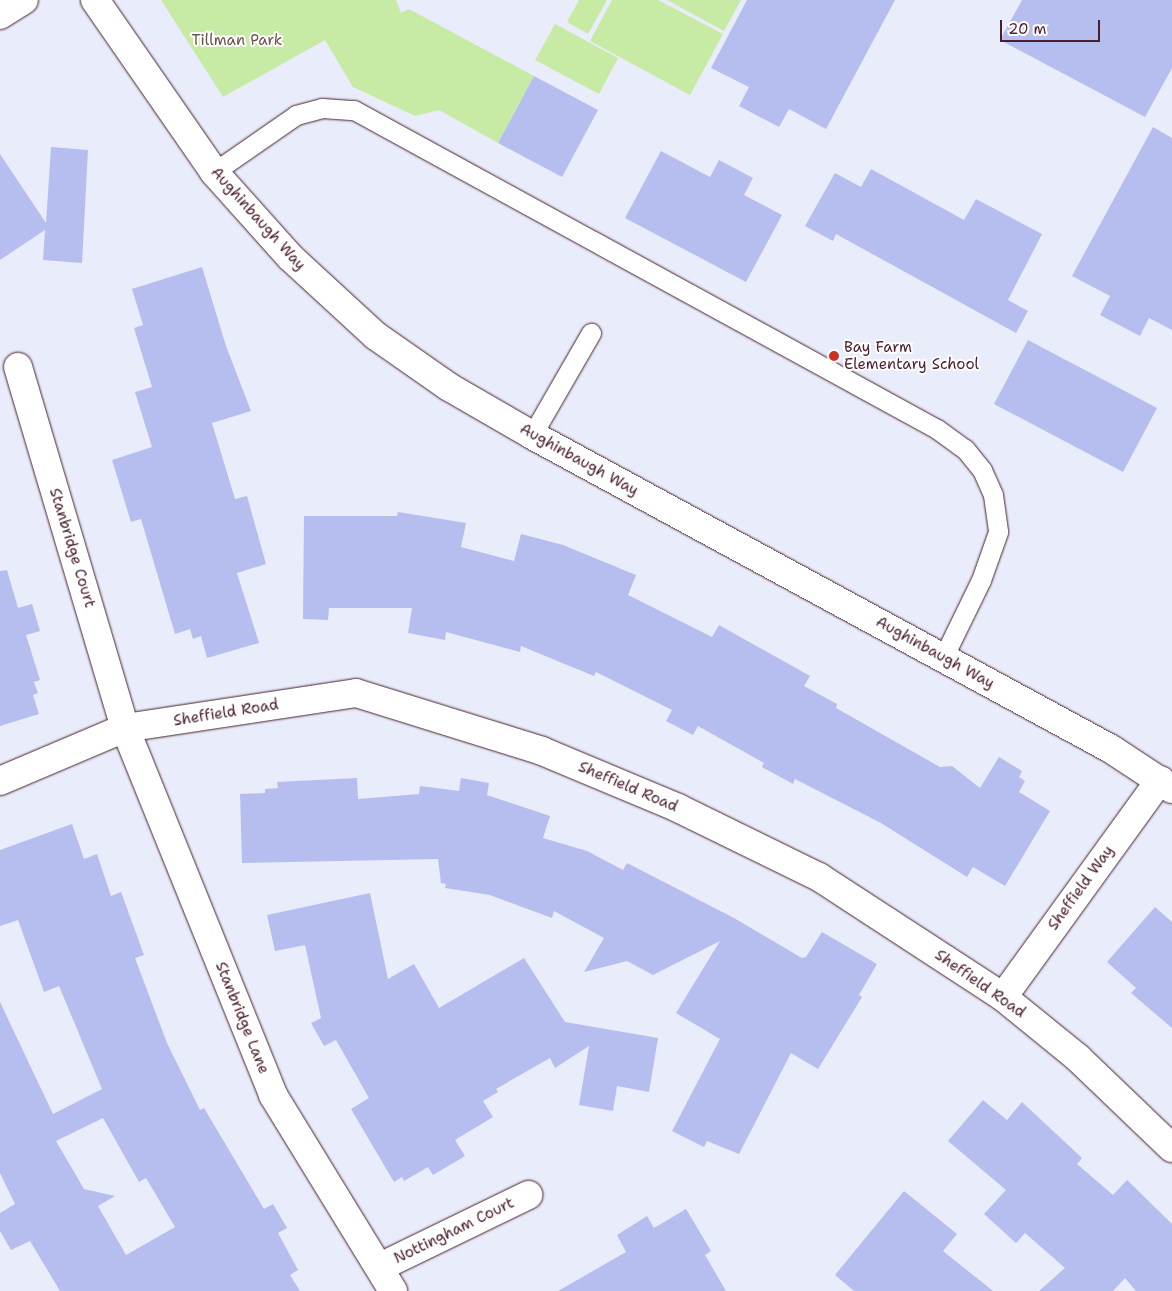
<!DOCTYPE html>
<html>
<head>
<meta charset="utf-8">
<style>
	body { margin:0 }
	#map { position:relative; width:1172px; height:1291px; overflow:hidden; background:#e9ecfa; font-family:"Shantell Sans",sans-serif }
	div>[style] { position:absolute }
	.green>* { inset:0; background:#c7eba5 }
	.building>* { inset:0; background:#b6beef }
	.roads { filter:drop-shadow(0 0 1px #4a1f2b) drop-shadow(0 0 1px #4a1f2b) }
	.lane>* { height:19px; margin:-9.5px; padding:0 9.5px; transform-origin:9.5px; border-radius:9.5px; background:#fff }
	.street>* { height:28px; margin:-14px; padding:0 14px; transform-origin:14px; border-radius:14px; background:#fff }
	.secondary>* { height:28px; margin:-14px; padding:0 14px; transform-origin:14px; border-radius:14px; background:#fff }
	.dots>* { width:14px; height:14px; translate:-50% -50%; box-sizing:border-box; border:2px solid #fff; border-radius:50% }
	span { translate:-50% -50%; white-space:nowrap; text-align:center; line-height:1.15; -webkit-text-stroke:4px #fff; paint-order:stroke }
	.park-label { font-size:15px; color:#69524a }
	.street-label { font-size:15px; color:#4a1f2b }
	.poi-label { font-size:15px; color:#4a1f2b }
	.left { translate:0 -50%; text-align:left }
	.scale { position:absolute; left:1000px; top:20px; width:100px; height:22px; box-sizing:border-box; border:2px solid #4a1f2b; border-top:0; padding-left:6px; font-size:15px; line-height:18px; white-space:nowrap; color:#4a1f2b; -webkit-text-stroke:4px #fff; paint-order:stroke }
</style>
</head>
<body>
<div id="map">
	<div class="green">
		<i style="clip-path:polygon(161px 0,396px 0,401px 13px,409px 9px,534px 76px,498px 143px,439px 110px,415px 116px,353px 87px,325px 40px,223px 97px)"></i>
		<i style="clip-path:polygon(579px 0,607px 0,588px 34px,567px 22px)"></i>
		<i style="clip-path:polygon(612px 0,658px 0,723px 34px,690px 95px,590px 41px)"></i>
		<i style="clip-path:polygon(667px 0,741px 0,724px 31px)"></i>
		<i style="clip-path:polygon(555px 24px,618px 58px,599px 94px,535px 60px)"></i>
	</div>
	<div class="building">
		<i style="clip-path:polygon(747px 0,895px 0,826px 129px,789px 109px,779px 127px,739px 106px,749px 87px,711px 68px)"></i>
		<i style="clip-path:polygon(1022px 0,1172px 0,1172px 68px,1145px 117px,1000px 40px)"></i>
		<i style="clip-path:polygon(534px 76px,598px 110px,562px 177px,498px 143px)"></i>
		<i style="clip-path:polygon(1153px 127px,1172px 138px,1172px 330px,1149px 318px,1140px 336px,1100px 315px,1110px 296px,1072px 276px)"></i>
		<i style="clip-path:polygon(51px 147px,88px 150px,82px 263px,43px 260px,45px 230px,0 260px,0 154px,46px 223px)"></i>
		<i style="clip-path:polygon(661px 151px,710px 177px,719px 160px,753px 178px,744px 195px,782px 215px,746px 282px,625px 218px)"></i>
		<i style="clip-path:polygon(871px 169px,964px 220px,976px 199px,1042px 234px,1008px 300px,1028px 311px,1016px 333px,836px 234px,833px 241px,805px 226px,835px 173px,861px 187px)"></i>
		<i style="clip-path:polygon(202px 267px,226px 346px,251px 411px,212px 423px,235px 499px,247px 496px,266px 564px,237px 573px,259px 643px,207px 658px,201px 636px,193px 639px,190px 629px,175px 634px,141px 519px,131px 522px,112px 460px,152px 447px,135px 392px,152px 387px,134px 328px,143px 325px,132px 289px)"></i>
		<i style="clip-path:polygon(1028px 340px,1157px 408px,1123px 472px,994px 404px)"></i>
		<i style="clip-path:polygon(398px 512px,466px 523px,461px 547px,514px 561px,521px 534px,563px 545px,636px 575px,628px 595px,712px 637px,719px 625px,810px 676px,804px 686px,837px 704px,836px 708px,940px 767px,952px 766px,980px 788px,999px 757px,1022px 771px,1019px 777px,1025px 781px,1019px 792px,1050px 811px,1005px 886px,973px 867px,967px 877px,881px 823px,795px 779px,793px 784px,762px 767px,764px 763px,698px 726px,693px 735px,666px 721px,672px 710px,596px 672px,594px 676px,521px 646px,520px 652px,446px 632px,445px 640px,408px 633px,412px 608px,329px 608px,328px 620px,303px 619px,304px 516px,397px 516px)"></i>
		<i style="clip-path:polygon(7px 570px,18px 608px,32px 604px,40px 631px,26px 635px,40px 680px,34px 682px,38px 693px,33px 695px,39px 714px,0 726px,0 571px)"></i>
		<i style="clip-path:polygon(357px 778px,358px 799px,419px 794px,420px 786px,459px 791px,461px 778px,489px 783px,487px 795px,550px 816px,543px 838px,587px 851px,623px 870px,627px 863px,734px 918px,802px 958px,806px 957px,822px 932px,877px 964px,859px 995px,862px 997px,818px 1069px,791px 1053px,739px 1154px,707px 1141px,704px 1147px,672px 1131px,720px 1039px,676px 1013px,720px 941px,653px 975px,627px 961px,584px 972px,604px 938px,554px 911px,552px 918px,490px 895px,445px 888px,446px 884px,441px 883px,438px 859px,242px 863px,240px 794px,265px 793px,265px 789px,278px 788px,277px 782px)"></i>
		<i style="clip-path:polygon(evenodd,72px 824px,84px 859px,97px 854px,111px 896px,121px 892px,144px 955px,135px 958px,167px 1043px,200px 1110px,204px 1108px,264px 1209px,273px 1204px,287px 1228px,278px 1233px,298px 1270px,290px 1275px,300px 1291px,60px 1291px,30px 1241px,11px 1250px,0 1231px,0 1213px,15px 1204px,0 1173px,0 1002px,53px 1114px,102px 1089px,59px 986px,44px 992px,18px 920px,0 926px,0 850px,72px 824px,103px 1118px,139px 1182px,146px 1178px,175px 1227px,126px 1255px,98px 1206px,115px 1196px,84px 1189px,56px 1141px,103px 1118px)"></i>
		<i style="clip-path:polygon(370px 893px,388px 979px,414px 964px,439px 1008px,524px 958px,565px 1022px,658px 1038px,649px 1092px,617px 1086px,613px 1111px,579px 1105px,589px 1046px,555px 1068px,550px 1058px,496px 1089px,498px 1092px,483px 1101px,493px 1117px,455px 1140px,465px 1156px,433px 1175px,428px 1167px,404px 1181px,402px 1177px,394px 1182px,351px 1109px,369px 1098px,336px 1040px,324px 1046px,311px 1023px,321px 1018px,305px 945px,275px 951px,267px 915px)"></i>
		<i style="clip-path:polygon(1155px 907px,1172px 922px,1172px 1028px,1131px 993px,1136px 988px,1107px 962px)"></i>
		<i style="clip-path:polygon(983px 1100px,1007px 1120px,1022px 1102px,1082px 1158px,1077px 1164px,1113px 1195px,1127px 1180px,1172px 1224px,1172px 1291px,1136px 1291px,1125px 1278px,1113px 1291px,1039px 1291px,1065px 1268px,1025px 1233px,1016px 1243px,984px 1214px,1006px 1190px,948px 1141px)"></i>
		<i style="clip-path:polygon(904px 1191px,957px 1234px,943px 1251px,993px 1291px,854px 1291px,835px 1275px)"></i>
		<i style="clip-path:polygon(686px 1209px,711px 1251px,705px 1255px,726px 1291px,558px 1291px,626px 1252px,617px 1235px,647px 1216px,654px 1228px)"></i>
	</div>
	<div class="roads">
		<div class="lane">
			<i style="left:214px;top:172px;width:100px;rotate:-34.8deg"></i>
			<i style="left:296px;top:115px;width:27px;rotate:-15deg"></i>
			<i style="left:322px;top:108px;width:32px;rotate:4deg"></i>
			<i style="left:354px;top:110px;width:665px;rotate:28.69deg"></i>
			<i style="left:937px;top:429px;width:34px;rotate:36deg"></i>
			<i style="left:965px;top:449px;width:27px;rotate:51deg"></i>
			<i style="left:982px;top:470px;width:27px;rotate:66deg"></i>
			<i style="left:993px;top:495px;width:37px;rotate:82deg"></i>
			<i style="left:998px;top:532px;width:51px;rotate:109.5deg"></i>
			<i style="left:981px;top:580px;width:87px;rotate:116deg"></i>
			<i style="left:532px;top:435px;width:118px;rotate:-60deg"></i>
		</div>
		<div class="street">
			<i style="left:18px;top:367px;width:377px;rotate:73.5deg"></i>
			<i style="left:125px;top:728px;width:396px;rotate:68deg"></i>
			<i style="left:273px;top:1095px;width:230px;rotate:58.5deg"></i>
			<i style="left:0;top:781px;width:136px;rotate:-23deg"></i>
			<i style="left:125px;top:728px;width:234px;rotate:-8.6deg"></i>
			<i style="left:356px;top:693px;width:195px;rotate:17.3deg"></i>
			<i style="left:542px;top:751px;width:147px;rotate:22.7deg"></i>
			<i style="left:678px;top:808px;width:157px;rotate:26.1deg"></i>
			<i style="left:819px;top:877px;width:220px;rotate:33.1deg"></i>
			<i style="left:1003px;top:997px;width:97px;rotate:39.1deg"></i>
			<i style="left:1078px;top:1058px;width:130px;rotate:43.8deg"></i>
			<i style="left:1003px;top:997px;width:268px;rotate:-54.1deg"></i>
			<i style="left:380px;top:1267px;width:165px;rotate:-25.9deg"></i>
		</div>
		<div class="secondary">
			<i style="left:95px;top:0;width:209px;rotate:55.3deg"></i>
			<i style="left:214px;top:172px;width:114px;rotate:48.2deg"></i>
			<i style="left:290px;top:257px;width:117px;rotate:42.6deg"></i>
			<i style="left:376px;top:336px;width:89px;rotate:34.9deg"></i>
			<i style="left:449px;top:387px;width:96px;rotate:30deg"></i>
			<i style="left:532px;top:435px;width:659px;rotate:28.47deg"></i>
			<i style="left:1111px;top:749px;width:73px;rotate:33.3deg"></i>
			<i style="left:0;top:15px;width:28px;rotate:-32deg"></i>
		</div>
	</div>
	<div class="dots">
		<i style="left:834px;top:356px;background:#c8321e"></i>
	</div>
	<div class="park-label">
		<span style="left:237px;top:41px">Tillman Park</span>
	</div>
	<div class="street-label">
		<span style="left:258px;top:219px;rotate:48deg">Aughinbaugh Way</span>
		<span style="left:579px;top:460px;rotate:29deg">Aughinbaugh Way</span>
		<span style="left:72px;top:548px;rotate:73deg">Stanbridge Court</span>
		<span style="left:935px;top:653px;rotate:29deg">Aughinbaugh Way</span>
		<span style="left:226px;top:713px;rotate:-9deg">Sheffield Road</span>
		<span style="left:628px;top:787px;rotate:23deg">Sheffield Road</span>
		<span style="left:1081px;top:888px;rotate:-54deg">Sheffield Way</span>
		<span style="left:980px;top:984px;rotate:35deg">Sheffield Road</span>
		<span style="left:242px;top:1018px;rotate:68deg">Stanbridge Lane</span>
		<span style="left:454px;top:1231px;rotate:-26deg">Nottingham Court</span>
	</div>
	<div class="poi-label">
		<span class="left" style="left:844px;top:356px">Bay Farm<br>Elementary School</span>
	</div>
	<div class="scale">20 m</div>
</div>
</body>
</html>
